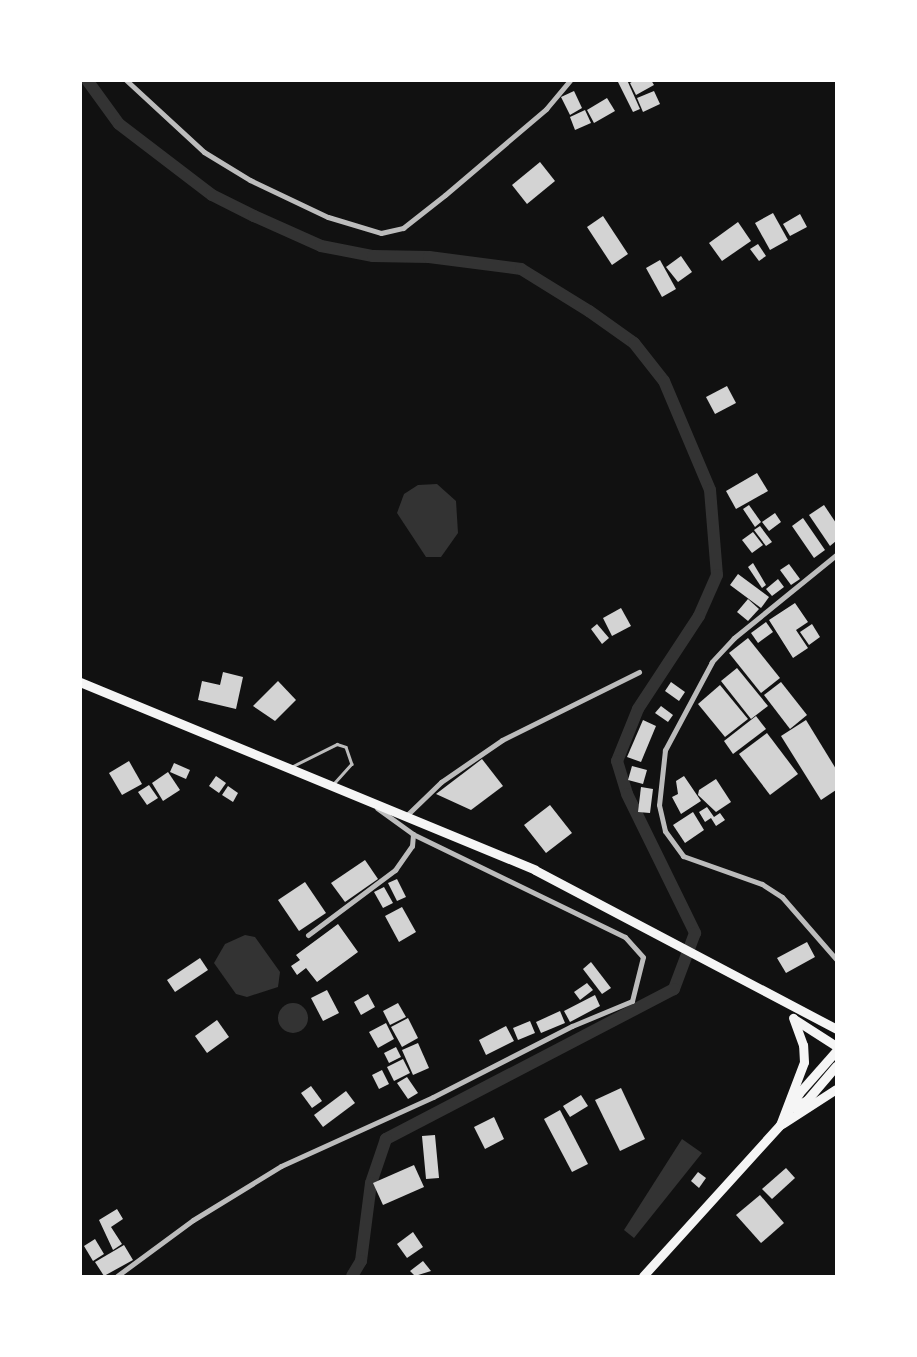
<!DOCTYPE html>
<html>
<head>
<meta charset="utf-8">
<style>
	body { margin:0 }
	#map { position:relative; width:917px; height:1357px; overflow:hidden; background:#111; font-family:Lora,serif }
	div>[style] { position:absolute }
	.water>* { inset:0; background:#333 }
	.round { border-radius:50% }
	.canal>* { height:12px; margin:-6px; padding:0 6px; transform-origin:6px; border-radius:6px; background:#333 }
	.building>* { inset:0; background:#d3d3d3 }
	.service>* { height:2.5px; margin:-1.25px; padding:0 1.25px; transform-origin:1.25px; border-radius:1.25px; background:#bcbcbc }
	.minor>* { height:5px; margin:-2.5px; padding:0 2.5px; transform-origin:2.5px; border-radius:2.5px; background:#bcbcbc }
	.primary>* { height:9px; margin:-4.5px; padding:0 4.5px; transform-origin:4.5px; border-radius:4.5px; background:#f5f5f5 }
	.trunk>* { height:9px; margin:-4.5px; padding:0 4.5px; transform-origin:4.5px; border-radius:4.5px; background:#f5f5f5 }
	span { translate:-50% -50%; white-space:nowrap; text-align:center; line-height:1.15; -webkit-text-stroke:7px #fff; paint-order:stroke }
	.frame { position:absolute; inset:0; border:82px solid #fff; pointer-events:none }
</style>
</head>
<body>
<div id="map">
	<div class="water">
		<i style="clip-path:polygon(437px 484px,456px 501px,458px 533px,441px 557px,426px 557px,397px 513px,404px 494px,418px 485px)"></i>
		<i style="clip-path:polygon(245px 935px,255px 937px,280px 972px,278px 987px,247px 997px,236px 994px,214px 963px,225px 944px)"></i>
		<i class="round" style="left:278px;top:1003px;width:30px;height:30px"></i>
		<i style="clip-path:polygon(682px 1139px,702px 1153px,634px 1238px,624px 1230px)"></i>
	</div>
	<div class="canal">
		<i style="left:87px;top:80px;width:54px;rotate:54deg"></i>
		<i style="left:119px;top:124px;width:117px;rotate:37.4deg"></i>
		<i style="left:212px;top:195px;width:47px;rotate:26.6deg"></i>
		<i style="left:254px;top:216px;width:73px;rotate:24.1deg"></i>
		<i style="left:321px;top:246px;width:53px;rotate:10.9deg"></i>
		<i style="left:373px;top:256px;width:56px;rotate:1deg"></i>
		<i style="left:429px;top:257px;width:93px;rotate:7.4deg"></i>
		<i style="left:521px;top:269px;width:80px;rotate:31.7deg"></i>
		<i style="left:589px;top:311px;width:55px;rotate:35.4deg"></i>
		<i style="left:634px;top:343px;width:48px;rotate:51.7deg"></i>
		<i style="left:664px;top:381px;width:118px;rotate:67.1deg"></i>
		<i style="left:710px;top:490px;width:85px;rotate:85.3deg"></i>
		<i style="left:717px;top:575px;width:45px;rotate:113.7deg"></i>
		<i style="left:699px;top:616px;width:111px;rotate:123.3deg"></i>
		<i style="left:638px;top:709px;width:56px;rotate:112deg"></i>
		<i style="left:617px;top:761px;width:34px;rotate:73deg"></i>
		<i style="left:627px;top:794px;width:155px;rotate:63.9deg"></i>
		<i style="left:695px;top:933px;width:60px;rotate:110.6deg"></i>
		<i style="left:674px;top:989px;width:325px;rotate:152.5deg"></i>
		<i style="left:386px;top:1139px;width:46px;rotate:108.8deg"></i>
		<i style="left:371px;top:1183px;width:79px;rotate:97.3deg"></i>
		<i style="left:361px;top:1261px;width:17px;rotate:121deg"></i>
	</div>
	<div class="building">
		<i style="clip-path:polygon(627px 80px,640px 109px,633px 112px,618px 82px)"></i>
		<i style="clip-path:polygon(635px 80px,651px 80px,654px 85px,636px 95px,630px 83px)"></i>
		<i style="clip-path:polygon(574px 91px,582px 108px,570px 115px,561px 97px)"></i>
		<i style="clip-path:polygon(654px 91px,660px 104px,643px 112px,637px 98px)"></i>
		<i style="clip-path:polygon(607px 98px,615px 111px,594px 123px,587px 110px)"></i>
		<i style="clip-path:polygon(585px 110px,591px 123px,575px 130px,570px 117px)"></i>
		<i style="clip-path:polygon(540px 162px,555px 181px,527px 204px,512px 185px)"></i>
		<i style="clip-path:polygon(773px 213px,788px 240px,770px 250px,755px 223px)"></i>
		<i style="clip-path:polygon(800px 214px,807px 227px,790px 236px,783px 224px)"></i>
		<i style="clip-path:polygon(603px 216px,628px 254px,612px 265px,587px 227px)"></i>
		<i style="clip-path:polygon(738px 222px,751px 241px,722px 261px,709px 243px)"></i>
		<i style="clip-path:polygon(758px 244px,766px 256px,759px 261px,750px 249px)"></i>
		<i style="clip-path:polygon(681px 256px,692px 272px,678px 282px,666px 267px)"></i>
		<i style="clip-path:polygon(660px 260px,676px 289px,662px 297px,646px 268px)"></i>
		<i style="clip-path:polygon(727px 386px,736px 403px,715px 414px,706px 397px)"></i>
		<i style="clip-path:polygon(757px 473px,768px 491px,736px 509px,726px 491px)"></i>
		<i style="clip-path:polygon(749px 505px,761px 522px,755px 527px,743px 509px)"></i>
		<i style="clip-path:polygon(824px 505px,836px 523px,836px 541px,830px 546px,809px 515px)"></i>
		<i style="clip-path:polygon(775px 513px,781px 522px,769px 531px,762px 522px)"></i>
		<i style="clip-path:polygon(803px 518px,825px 550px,814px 558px,792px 526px)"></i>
		<i style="clip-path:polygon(760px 526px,772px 542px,766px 546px,754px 530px)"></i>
		<i style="clip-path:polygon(753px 532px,763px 545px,752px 553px,742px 540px)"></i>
		<i style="clip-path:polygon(753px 563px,766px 585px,762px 588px,748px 567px)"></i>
		<i style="clip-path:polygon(789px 564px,800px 579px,791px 585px,780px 570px)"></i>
		<i style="clip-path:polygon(738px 574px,769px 597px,761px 608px,730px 585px)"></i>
		<i style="clip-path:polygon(778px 579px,784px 587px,772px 596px,766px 589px)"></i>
		<i style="clip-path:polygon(748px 599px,759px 609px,748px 621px,737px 612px)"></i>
		<i style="clip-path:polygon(795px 603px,808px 622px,796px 630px,808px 648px,793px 658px,769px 620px)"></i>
		<i style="clip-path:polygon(621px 608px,631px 626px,612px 636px,603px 618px)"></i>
		<i style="clip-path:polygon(766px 622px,773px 632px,758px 643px,751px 633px)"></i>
		<i style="clip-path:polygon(597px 624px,609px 638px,602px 644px,591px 629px)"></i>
		<i style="clip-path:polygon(812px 624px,820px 637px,809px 645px,800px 632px)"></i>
		<i style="clip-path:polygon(748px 638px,780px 678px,761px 693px,729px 653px)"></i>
		<i style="clip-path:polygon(737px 668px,768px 706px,751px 719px,721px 681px)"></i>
		<i style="clip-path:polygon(223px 672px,243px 677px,236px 709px,198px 700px,202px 681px,220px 685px)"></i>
		<i style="clip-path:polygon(278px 681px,296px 700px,275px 721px,253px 706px)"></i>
		<i style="clip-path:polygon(671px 682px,685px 692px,679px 701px,665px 691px)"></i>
		<i style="clip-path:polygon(781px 682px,807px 715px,790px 729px,764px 695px)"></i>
		<i style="clip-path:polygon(720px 685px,748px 719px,725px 737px,698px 704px)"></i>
		<i style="clip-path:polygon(661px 706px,673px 715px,668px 722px,655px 713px)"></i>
		<i style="clip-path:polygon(756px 716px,766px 729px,733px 754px,724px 741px)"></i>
		<i style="clip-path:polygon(643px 720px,656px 726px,641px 762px,627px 757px)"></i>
		<i style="clip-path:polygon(806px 720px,836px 769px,836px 790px,821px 800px,781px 736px)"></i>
		<i style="clip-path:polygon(767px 733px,798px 774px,770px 795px,739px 754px)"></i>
		<i style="clip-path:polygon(482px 759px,503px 786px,471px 810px,436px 794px)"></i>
		<i style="clip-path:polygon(129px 761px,142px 784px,122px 795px,109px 773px)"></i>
		<i style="clip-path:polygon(174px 763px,190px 770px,186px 779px,170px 772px)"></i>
		<i style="clip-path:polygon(632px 766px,647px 770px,643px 784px,628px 780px)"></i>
		<i style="clip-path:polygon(168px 772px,180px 790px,163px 801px,152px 783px)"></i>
		<i style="clip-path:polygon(216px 776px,226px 783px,219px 793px,209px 786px)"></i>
		<i style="clip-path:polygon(684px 776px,701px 801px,681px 814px,672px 797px,678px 794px,676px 781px)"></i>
		<i style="clip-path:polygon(716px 779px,731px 802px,716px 812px,698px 795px,699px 790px)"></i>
		<i style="clip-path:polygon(149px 785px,158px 798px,147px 805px,138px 792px)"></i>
		<i style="clip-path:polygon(228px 786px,238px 793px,233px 802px,222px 795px)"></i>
		<i style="clip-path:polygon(641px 787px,653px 789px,650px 813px,638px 812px)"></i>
		<i style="clip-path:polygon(550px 805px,572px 833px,546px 853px,524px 825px)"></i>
		<i style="clip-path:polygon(707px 807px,714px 817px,720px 813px,725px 820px,716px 826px,711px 818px,705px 822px,699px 812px)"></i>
		<i style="clip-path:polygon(693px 812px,704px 830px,685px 843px,673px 825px)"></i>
		<i style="clip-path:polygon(365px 860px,378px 879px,345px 902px,331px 883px)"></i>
		<i style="clip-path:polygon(397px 879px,406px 897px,397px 901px,388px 883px)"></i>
		<i style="clip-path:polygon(305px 882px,326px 913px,299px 931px,278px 900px)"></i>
		<i style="clip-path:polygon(384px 887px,393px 903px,383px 908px,374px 892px)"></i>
		<i style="clip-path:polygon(402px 907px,416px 932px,399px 942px,385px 916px)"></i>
		<i style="clip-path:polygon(338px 924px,358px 952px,317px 982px,306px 968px,297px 975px,291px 966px,300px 960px,296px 955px)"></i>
		<i style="clip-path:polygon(807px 942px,815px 957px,786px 973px,777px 958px)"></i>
		<i style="clip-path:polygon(200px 958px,208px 970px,175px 992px,167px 980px)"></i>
		<i style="clip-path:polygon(591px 962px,611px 988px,602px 994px,583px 969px)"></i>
		<i style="clip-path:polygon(587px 983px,593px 990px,580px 1000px,574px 992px)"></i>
		<i style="clip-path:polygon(327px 990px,339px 1013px,323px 1021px,311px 998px)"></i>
		<i style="clip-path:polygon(368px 994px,375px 1007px,361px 1015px,354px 1002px)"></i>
		<i style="clip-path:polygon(595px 995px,600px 1006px,570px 1022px,564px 1011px)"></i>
		<i style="clip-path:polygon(398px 1003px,406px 1017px,390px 1025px,383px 1011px)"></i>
		<i style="clip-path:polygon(560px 1011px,565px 1023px,541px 1033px,536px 1022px)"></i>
		<i style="clip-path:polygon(408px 1018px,418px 1038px,402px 1047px,391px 1027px)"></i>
		<i style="clip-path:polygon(217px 1020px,229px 1037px,207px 1053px,195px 1036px)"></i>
		<i style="clip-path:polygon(530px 1021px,535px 1033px,518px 1040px,513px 1028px)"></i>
		<i style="clip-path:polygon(386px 1023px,394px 1039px,378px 1048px,369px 1032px)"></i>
		<i style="clip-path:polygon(506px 1026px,514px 1041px,486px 1055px,479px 1040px)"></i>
		<i style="clip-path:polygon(418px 1043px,429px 1068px,413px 1075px,402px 1050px)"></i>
		<i style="clip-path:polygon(396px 1047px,401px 1057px,389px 1063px,384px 1053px)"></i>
		<i style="clip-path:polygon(403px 1059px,410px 1073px,394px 1081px,387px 1067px)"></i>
		<i style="clip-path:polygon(382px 1070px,389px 1084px,379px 1089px,372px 1075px)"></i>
		<i style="clip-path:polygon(407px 1077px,418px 1093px,408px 1099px,397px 1083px)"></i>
		<i style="clip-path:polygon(311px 1086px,322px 1101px,312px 1108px,301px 1093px)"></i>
		<i style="clip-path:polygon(621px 1088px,645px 1139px,620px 1151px,595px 1100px)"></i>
		<i style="clip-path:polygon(346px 1091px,355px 1103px,323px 1127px,314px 1115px)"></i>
		<i style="clip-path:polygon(581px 1095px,588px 1106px,570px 1117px,563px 1106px)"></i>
		<i style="clip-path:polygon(560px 1110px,588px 1164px,572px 1172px,544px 1119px)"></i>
		<i style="clip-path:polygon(494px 1117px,504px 1139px,485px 1149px,474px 1127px)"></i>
		<i style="clip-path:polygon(435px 1135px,439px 1178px,426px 1179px,422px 1136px)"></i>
		<i style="clip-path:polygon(414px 1165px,424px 1187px,383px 1205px,373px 1183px)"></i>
		<i style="clip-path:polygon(786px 1168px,795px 1178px,772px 1199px,762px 1189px)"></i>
		<i style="clip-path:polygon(698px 1172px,706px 1178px,699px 1188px,691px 1181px)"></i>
		<i style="clip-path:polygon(760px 1195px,784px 1223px,761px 1243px,736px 1215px)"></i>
		<i style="clip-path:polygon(117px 1209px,123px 1219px,111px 1227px,122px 1244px,113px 1250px,99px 1220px)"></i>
		<i style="clip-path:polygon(413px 1232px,423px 1247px,407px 1258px,397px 1244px)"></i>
		<i style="clip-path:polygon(95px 1239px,104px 1254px,93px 1261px,84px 1246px)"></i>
		<i style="clip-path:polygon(124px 1245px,133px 1260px,104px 1276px,95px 1262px)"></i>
		<i style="clip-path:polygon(423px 1261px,431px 1271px,415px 1276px,410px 1271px)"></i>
	</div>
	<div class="service">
		<i style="left:293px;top:766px;width:49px;rotate:-26.6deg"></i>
		<i style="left:337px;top:744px;width:9px;rotate:18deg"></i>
		<i style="left:346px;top:747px;width:18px;rotate:71deg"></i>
		<i style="left:352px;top:764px;width:25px;rotate:132deg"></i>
	</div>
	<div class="minor">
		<i style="left:126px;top:80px;width:106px;rotate:42.7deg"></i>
		<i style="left:204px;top:152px;width:54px;rotate:31.3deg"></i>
		<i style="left:250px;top:180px;width:86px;rotate:25.4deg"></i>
		<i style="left:328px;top:217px;width:55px;rotate:16.8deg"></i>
		<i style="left:381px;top:233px;width:23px;rotate:-13deg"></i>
		<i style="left:403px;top:228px;width:53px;rotate:-38.2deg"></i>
		<i style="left:445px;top:195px;width:133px;rotate:-40.4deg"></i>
		<i style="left:546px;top:109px;width:38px;rotate:-50deg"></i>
		<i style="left:836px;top:555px;width:132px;rotate:140.9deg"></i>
		<i style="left:734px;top:638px;width:33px;rotate:133deg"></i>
		<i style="left:712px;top:662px;width:100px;rotate:118.1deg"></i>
		<i style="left:665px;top:750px;width:55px;rotate:96.2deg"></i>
		<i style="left:659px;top:805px;width:27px;rotate:77deg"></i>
		<i style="left:665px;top:831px;width:31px;rotate:54deg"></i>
		<i style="left:683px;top:856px;width:84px;rotate:19.5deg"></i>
		<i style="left:762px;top:884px;width:24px;rotate:33deg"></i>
		<i style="left:782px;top:897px;width:82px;rotate:48.9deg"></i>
		<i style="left:408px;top:814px;width:46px;rotate:-44.1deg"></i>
		<i style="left:441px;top:782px;width:74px;rotate:-34.5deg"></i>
		<i style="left:502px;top:740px;width:153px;rotate:-26.4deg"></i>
		<i style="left:308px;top:935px;width:109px;rotate:-36.8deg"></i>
		<i style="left:395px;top:870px;width:29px;rotate:-55deg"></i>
		<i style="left:412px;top:846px;width:12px;rotate:-85deg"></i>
		<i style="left:117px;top:1276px;width:94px;rotate:-36.4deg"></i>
		<i style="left:193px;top:1220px;width:103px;rotate:-31.5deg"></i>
		<i style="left:281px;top:1166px;width:167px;rotate:-24.4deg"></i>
		<i style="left:433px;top:1097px;width:156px;rotate:-27.1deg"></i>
		<i style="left:572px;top:1026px;width:65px;rotate:-22.6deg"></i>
		<i style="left:632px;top:1001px;width:45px;rotate:-76deg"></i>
		<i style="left:643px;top:957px;width:27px;rotate:-132deg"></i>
		<i style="left:625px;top:937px;width:236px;rotate:-154.1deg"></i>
		<i style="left:413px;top:834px;width:44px;rotate:-144.2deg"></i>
	</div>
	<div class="primary">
		<i style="left:794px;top:1107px;width:15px;rotate:-28deg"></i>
		<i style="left:807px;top:1100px;width:45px;rotate:-49.5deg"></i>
		<i style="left:643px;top:1276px;width:204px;rotate:-47.8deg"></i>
		<i style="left:780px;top:1125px;width:37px;rotate:-59deg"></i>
		<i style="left:799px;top:1093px;width:56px;rotate:-48.6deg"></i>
	</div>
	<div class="trunk">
		<i style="left:80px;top:682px;width:492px;rotate:22.4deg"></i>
		<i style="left:535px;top:870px;width:340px;rotate:27.8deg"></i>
		<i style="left:794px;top:1019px;width:50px;rotate:32.7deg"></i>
		<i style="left:782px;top:1124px;width:64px;rotate:-32.9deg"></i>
		<i style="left:780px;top:1125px;width:67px;rotate:-69.1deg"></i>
		<i style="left:804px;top:1062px;width:17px;rotate:-93deg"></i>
		<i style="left:803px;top:1045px;width:29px;rotate:-110deg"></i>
	</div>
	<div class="frame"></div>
</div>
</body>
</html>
